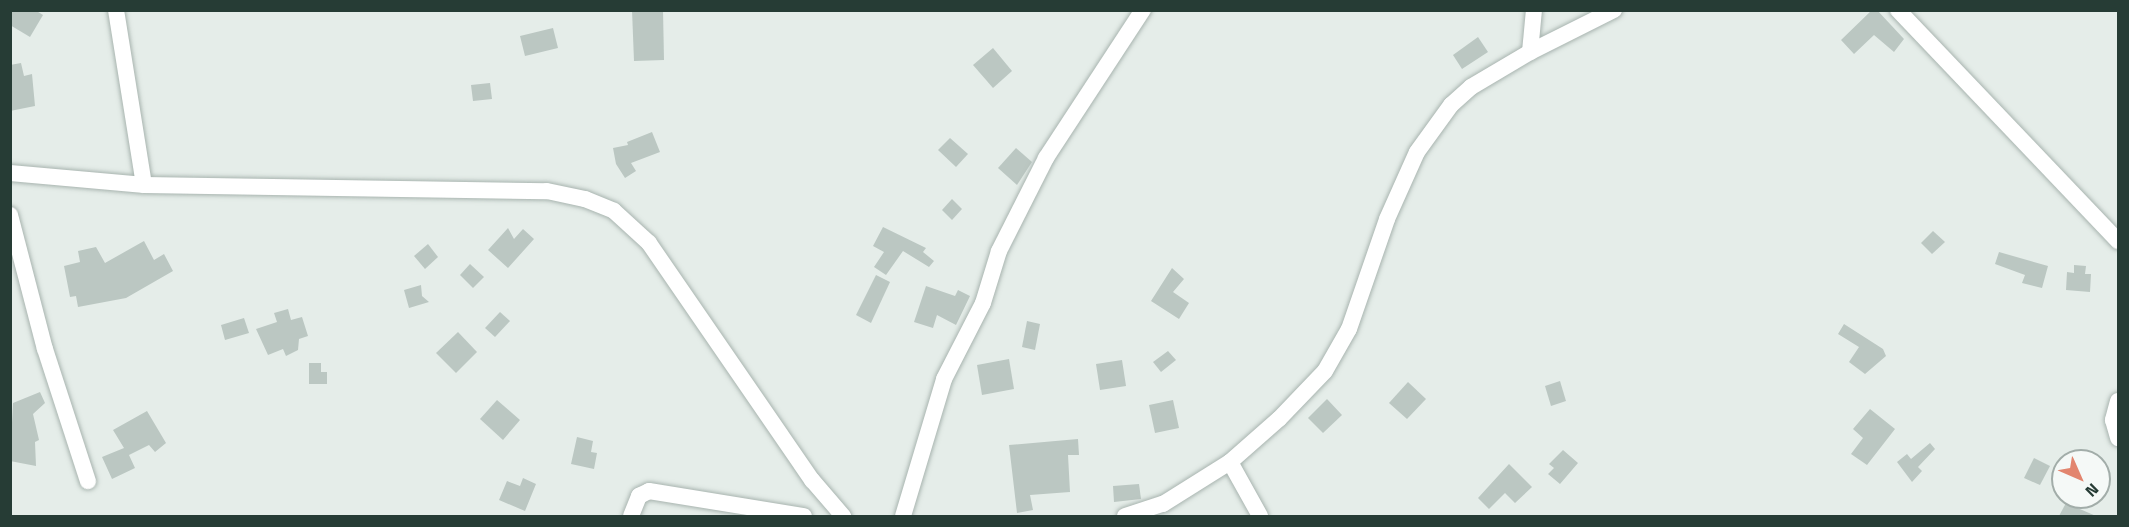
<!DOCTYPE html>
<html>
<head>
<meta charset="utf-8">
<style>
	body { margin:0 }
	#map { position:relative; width:2129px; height:527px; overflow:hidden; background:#e5ede9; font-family:"Titillium Web",sans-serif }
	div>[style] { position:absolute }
	.building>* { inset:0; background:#bbc7c2 }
	.roads { filter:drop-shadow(0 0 2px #a8b4af) drop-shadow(0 0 2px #a8b4af) }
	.street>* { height:16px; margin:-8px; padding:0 8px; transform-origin:8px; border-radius:8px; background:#fff }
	span { translate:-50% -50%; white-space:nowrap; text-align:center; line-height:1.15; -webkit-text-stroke:4.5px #f5f9f7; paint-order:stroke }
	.frame { position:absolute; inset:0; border:12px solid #263c35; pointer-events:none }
	.north { position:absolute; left:2051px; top:449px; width:60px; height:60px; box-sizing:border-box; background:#f5f9f7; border:2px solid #a2ada9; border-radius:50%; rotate:135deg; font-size:16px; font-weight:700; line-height:24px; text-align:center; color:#263c35 }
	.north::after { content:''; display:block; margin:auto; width:21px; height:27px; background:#e2856e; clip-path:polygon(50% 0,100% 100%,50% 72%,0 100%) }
</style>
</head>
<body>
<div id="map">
	<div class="building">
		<i style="clip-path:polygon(10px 10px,35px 10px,43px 15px,30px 37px,10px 25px)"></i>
		<i style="clip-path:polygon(632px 10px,663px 10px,664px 60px,634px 61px)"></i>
		<i style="clip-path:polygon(1872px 10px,1877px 10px,1904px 39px,1894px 52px,1874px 35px,1854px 54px,1841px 40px)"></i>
		<i style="clip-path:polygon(553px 28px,558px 48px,525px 56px,520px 36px)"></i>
		<i style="clip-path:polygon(1478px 37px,1488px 52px,1462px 69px,1453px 55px)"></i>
		<i style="clip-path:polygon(993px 48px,1012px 71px,993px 88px,973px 65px)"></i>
		<i style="clip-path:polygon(21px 63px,24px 76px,32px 74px,35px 106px,10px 111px,10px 65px)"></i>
		<i style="clip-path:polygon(490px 83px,492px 99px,473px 101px,471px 85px)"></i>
		<i style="clip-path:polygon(652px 132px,660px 152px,631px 163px,636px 171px,625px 178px,616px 164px,613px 148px,628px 145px,627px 142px)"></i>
		<i style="clip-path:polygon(950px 138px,968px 154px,956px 167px,938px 150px)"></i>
		<i style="clip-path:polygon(1016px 148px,1032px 162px,1017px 185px,998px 168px)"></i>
		<i style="clip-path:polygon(952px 199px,962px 209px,952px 220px,942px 210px)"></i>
		<i style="clip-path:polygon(883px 227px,926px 248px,923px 252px,934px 261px,929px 267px,903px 251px,886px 275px,874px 267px,884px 252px,873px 246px)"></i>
		<i style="clip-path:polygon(508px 228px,514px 239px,523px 229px,534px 239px,508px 268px,488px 250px)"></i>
		<i style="clip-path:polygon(1933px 231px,1945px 242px,1932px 254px,1921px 243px)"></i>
		<i style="clip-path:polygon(144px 241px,154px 260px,164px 254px,173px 271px,126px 298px,78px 307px,76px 296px,70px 297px,64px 266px,80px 262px,78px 251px,96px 247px,105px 263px)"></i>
		<i style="clip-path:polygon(428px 244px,438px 257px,425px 269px,414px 256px)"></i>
		<i style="clip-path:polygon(1999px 252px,2048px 266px,2042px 288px,2022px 283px,2025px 275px,1995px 264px)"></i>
		<i style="clip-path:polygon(470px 264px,484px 277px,473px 288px,460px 275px)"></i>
		<i style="clip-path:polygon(2074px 265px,2086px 266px,2085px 274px,2091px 274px,2090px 292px,2066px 290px,2067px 272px,2074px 273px)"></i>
		<i style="clip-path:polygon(1172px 268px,1184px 279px,1173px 292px,1189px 303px,1179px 319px,1151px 301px)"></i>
		<i style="clip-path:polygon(876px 275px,890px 282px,871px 323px,856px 315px)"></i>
		<i style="clip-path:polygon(421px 285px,422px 296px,429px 302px,409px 308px,404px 290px)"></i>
		<i style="clip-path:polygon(926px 286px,955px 296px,958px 290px,970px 296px,956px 325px,937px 315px,933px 328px,914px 322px)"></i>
		<i style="clip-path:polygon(288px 309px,291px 320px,302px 317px,308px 336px,299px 339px,298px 350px,286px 356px,283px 349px,268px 355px,256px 329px,277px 322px,274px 313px)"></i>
		<i style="clip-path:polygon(500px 312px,510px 321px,495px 337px,485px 328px)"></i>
		<i style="clip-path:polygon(244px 318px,249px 333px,225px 340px,221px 325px)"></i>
		<i style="clip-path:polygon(1027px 321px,1040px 324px,1035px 350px,1022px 347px)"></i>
		<i style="clip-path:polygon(1844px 324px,1883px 349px,1886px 356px,1865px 374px,1849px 362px,1859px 347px,1838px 334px)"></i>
		<i style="clip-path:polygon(458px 332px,477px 352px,456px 373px,436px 353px)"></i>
		<i style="clip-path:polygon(1168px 351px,1176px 360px,1161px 372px,1153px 362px)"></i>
		<i style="clip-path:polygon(1009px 359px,1014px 389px,982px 395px,977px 365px)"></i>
		<i style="clip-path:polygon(1122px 360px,1126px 386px,1100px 390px,1096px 364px)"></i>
		<i style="clip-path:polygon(309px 363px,321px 363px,321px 372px,327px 372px,327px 384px,309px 384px)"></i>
		<i style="clip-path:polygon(1560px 381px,1566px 401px,1551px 406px,1545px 386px)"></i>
		<i style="clip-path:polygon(1408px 382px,1426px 399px,1407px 419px,1389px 403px)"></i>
		<i style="clip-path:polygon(40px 392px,45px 403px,33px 414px,39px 440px,35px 442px,36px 466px,10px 461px,13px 403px)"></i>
		<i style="clip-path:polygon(1327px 399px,1342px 415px,1323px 433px,1308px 418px)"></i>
		<i style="clip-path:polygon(497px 400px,520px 420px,503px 440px,480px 419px)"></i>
		<i style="clip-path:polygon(1173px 400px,1179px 428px,1155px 433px,1149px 405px)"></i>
		<i style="clip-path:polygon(1870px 409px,1895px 429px,1867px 465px,1851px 454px,1863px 438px,1853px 429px)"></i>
		<i style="clip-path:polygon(147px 411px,166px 443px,155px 452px,149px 445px,129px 455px,135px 468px,112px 479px,102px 457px,124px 448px,113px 430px)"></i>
		<i style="clip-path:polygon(577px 437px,593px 441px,591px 452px,597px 453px,594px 469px,571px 464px)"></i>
		<i style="clip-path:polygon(1078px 439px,1079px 455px,1068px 455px,1070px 492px,1030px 495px,1033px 510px,1017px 513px,1009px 445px)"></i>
		<i style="clip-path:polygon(1930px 443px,1935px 449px,1918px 467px,1922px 471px,1912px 482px,1897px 462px,1907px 454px,1911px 459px)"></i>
		<i style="clip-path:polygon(1563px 450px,1578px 463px,1560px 484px,1548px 474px,1554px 468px,1549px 464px)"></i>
		<i style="clip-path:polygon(2034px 458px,2050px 466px,2040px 485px,2024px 478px)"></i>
		<i style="clip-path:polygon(1509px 464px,1532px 487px,1515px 503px,1505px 493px,1489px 509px,1478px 498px)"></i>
		<i style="clip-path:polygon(523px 478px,536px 484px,525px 511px,499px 500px,507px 481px,520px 486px)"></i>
		<i style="clip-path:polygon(1139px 484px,1141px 499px,1114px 502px,1113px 486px)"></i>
		<i style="clip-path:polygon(2066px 503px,2096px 516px,2059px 516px)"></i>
	</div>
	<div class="roads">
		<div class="street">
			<i style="left:116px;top:10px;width:177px;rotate:80.9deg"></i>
			<i style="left:1898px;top:10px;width:319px;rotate:46.4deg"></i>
			<i style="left:1530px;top:52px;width:42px;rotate:-84.6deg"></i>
			<i style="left:10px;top:173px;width:135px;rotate:5.1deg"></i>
			<i style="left:144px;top:185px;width:403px;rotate:0.9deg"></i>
			<i style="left:547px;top:191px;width:39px;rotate:12deg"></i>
			<i style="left:585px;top:199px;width:31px;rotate:22deg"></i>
			<i style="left:614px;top:211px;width:47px;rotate:42.4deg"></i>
			<i style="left:649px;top:243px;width:288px;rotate:55.5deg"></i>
			<i style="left:812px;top:480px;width:48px;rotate:49.3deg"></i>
			<i style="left:10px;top:215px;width:138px;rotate:75.4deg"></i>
			<i style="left:45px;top:349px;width:139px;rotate:72deg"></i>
			<i style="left:2118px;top:401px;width:20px;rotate:105deg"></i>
			<i style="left:2113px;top:420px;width:19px;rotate:74deg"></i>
			<i style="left:1230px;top:462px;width:62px;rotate:60.9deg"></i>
			<i style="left:631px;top:516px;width:22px;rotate:-68deg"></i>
			<i style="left:639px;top:496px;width:11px;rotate:-27deg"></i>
			<i style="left:649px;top:491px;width:157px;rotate:9.2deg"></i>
			<i style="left:903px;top:516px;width:143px;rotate:-73.3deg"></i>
			<i style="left:944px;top:379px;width:85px;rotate:-62.8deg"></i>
			<i style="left:983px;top:303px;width:54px;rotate:-72.9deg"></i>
			<i style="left:999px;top:251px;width:104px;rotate:-63.2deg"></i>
			<i style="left:1046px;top:158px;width:177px;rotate:-56.8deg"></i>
			<i style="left:1125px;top:516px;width:40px;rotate:-18deg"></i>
			<i style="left:1163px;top:504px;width:79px;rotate:-32.1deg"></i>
			<i style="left:1230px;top:462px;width:65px;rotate:-41.3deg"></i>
			<i style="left:1279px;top:419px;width:66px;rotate:-46.2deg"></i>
			<i style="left:1325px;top:371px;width:48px;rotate:-60.3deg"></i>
			<i style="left:1349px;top:329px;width:116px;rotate:-70.9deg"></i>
			<i style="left:1387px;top:219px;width:73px;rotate:-65.9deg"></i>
			<i style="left:1417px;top:152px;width:58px;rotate:-54.1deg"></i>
			<i style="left:1451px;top:105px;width:27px;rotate:-42deg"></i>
			<i style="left:1471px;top:87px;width:69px;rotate:-30.7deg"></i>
			<i style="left:1530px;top:52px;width:94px;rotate:-26.6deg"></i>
		</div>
	</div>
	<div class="frame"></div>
	<div class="north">N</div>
</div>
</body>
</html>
